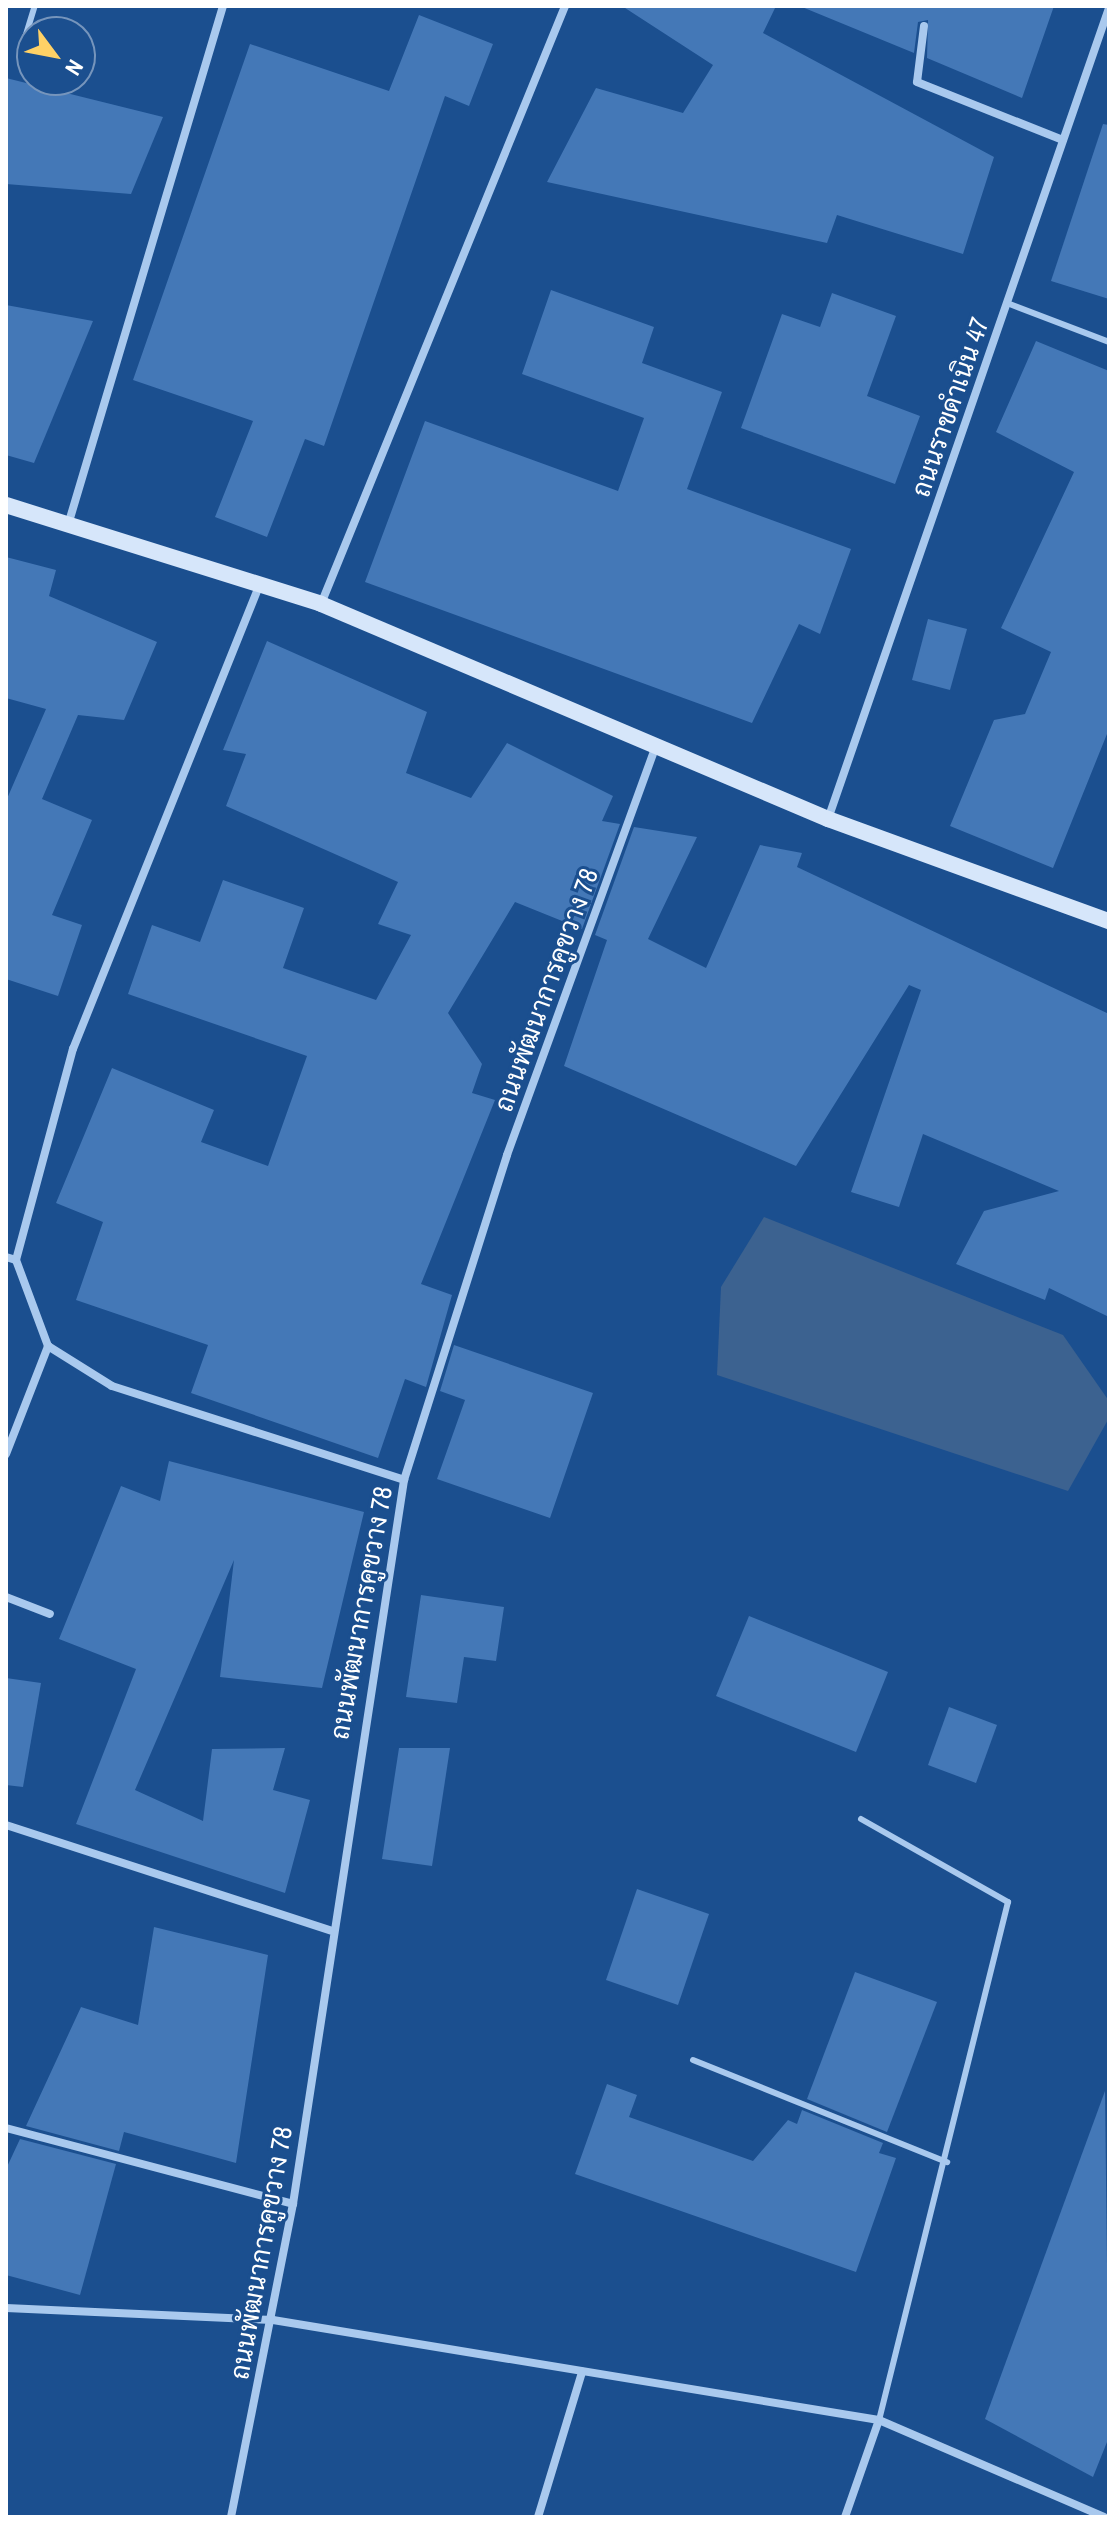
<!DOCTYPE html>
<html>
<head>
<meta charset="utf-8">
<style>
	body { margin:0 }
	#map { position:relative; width:1115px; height:2523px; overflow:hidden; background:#1b4f8f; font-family:"Archivo Narrow",Sarabun,sans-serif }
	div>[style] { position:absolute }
	.water>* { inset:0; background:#3c6290 }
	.building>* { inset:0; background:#4478b7 }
	.lane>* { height:6px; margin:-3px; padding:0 3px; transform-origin:3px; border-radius:3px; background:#a9c9ee }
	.street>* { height:8px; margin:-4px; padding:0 4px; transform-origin:4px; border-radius:4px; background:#a9c9ee }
	.secondary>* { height:16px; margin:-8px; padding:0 8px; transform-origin:8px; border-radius:8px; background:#d6e6fa }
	span { translate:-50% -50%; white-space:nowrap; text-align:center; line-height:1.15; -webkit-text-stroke:6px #1b4f8f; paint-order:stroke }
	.street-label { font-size:26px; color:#fff }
	.frame { position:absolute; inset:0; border:8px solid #fff; pointer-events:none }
	.north { position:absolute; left:16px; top:16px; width:80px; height:80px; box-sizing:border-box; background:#1b4f8f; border:2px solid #7695bc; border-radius:50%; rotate:122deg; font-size:22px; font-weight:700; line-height:32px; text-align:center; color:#fff }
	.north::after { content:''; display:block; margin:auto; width:28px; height:36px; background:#ffd166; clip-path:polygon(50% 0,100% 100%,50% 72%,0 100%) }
</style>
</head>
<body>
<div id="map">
	<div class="water">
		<i style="clip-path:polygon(764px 1217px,1063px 1335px,1109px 1401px,1109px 1418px,1068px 1491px,717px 1375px,721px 1287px)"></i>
	</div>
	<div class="building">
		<i style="clip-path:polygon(622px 6px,776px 6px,763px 33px,994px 157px,963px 254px,837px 215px,827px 243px,547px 182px,596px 88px,683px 113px,713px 65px)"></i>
		<i style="clip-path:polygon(1054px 6px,1022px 98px,927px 58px,928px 20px,918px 22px,914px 53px,802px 7px)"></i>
		<i style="clip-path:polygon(419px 15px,493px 44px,469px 106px,445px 96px,324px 446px,305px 439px,267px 537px,215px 517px,253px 421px,133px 380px,250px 44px,389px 91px)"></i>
		<i style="clip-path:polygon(6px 78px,163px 117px,131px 194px,6px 184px)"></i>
		<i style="clip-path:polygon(1103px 124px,1109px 125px,1109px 299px,1051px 281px)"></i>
		<i style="clip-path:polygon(551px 290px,654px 327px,642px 363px,722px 392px,687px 489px,851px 549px,820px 634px,799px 624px,752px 723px,365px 582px,425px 421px,618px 491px,644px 418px,522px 374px)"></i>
		<i style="clip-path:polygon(832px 293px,896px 316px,867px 396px,920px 416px,895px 484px,741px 428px,782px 314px,820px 327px)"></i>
		<i style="clip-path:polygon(6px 305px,93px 321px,34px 463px,6px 455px)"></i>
		<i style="clip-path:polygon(1036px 341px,1109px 371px,1109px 729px,1053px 868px,950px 826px,994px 720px,1025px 714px,1051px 652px,1001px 628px,1074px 472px,996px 432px)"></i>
		<i style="clip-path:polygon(6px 557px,56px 570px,49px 596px,157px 642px,124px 720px,78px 715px,42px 799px,92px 820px,52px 915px,82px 925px,58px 996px,6px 979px,6px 801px,46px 709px,6px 698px)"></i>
		<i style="clip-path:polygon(928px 619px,967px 629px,950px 690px,912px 680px)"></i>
		<i style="clip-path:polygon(267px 641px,427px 712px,406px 773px,471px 798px,507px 743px,613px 796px,602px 821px,620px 824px,582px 929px,515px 902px,448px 1013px,482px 1064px,472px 1093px,495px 1100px,421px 1284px,452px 1295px,426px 1387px,405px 1379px,378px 1458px,191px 1393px,208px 1345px,76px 1300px,103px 1222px,56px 1203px,112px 1068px,214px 1110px,201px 1142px,268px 1166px,307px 1056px,128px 994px,152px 925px,200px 942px,223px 880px,304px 908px,283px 968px,376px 1000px,411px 935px,378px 924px,398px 882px,226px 806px,246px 754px,223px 750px)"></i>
		<i style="clip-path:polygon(634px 827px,697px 837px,648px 939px,706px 968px,760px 845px,802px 853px,797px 867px,1109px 1014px,1109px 1317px,1049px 1288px,1045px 1300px,956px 1264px,984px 1211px,1059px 1191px,923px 1134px,899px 1207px,851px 1192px,921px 990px,909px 985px,796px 1166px,564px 1066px,607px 940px,595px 935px)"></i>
		<i style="clip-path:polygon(454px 1345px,593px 1393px,550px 1518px,437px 1479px,465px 1400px,440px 1391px)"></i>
		<i style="clip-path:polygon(169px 1461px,364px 1512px,322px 1688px,220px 1677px,234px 1560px,135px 1790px,203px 1821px,212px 1749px,285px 1748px,273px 1790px,310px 1800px,285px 1893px,76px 1824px,136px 1669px,59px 1639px,121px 1486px,160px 1501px)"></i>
		<i style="clip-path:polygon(421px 1595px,504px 1607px,496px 1661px,464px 1657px,457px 1703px,406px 1697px)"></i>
		<i style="clip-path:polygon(749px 1616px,888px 1672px,856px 1752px,716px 1696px)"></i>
		<i style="clip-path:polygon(6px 1678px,41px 1683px,23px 1787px,6px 1785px)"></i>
		<i style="clip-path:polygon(949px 1707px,997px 1725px,976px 1783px,928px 1765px)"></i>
		<i style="clip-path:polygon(399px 1748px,450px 1748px,432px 1866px,382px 1859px)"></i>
		<i style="clip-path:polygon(637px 1889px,709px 1914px,678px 2005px,606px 1980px)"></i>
		<i style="clip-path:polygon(154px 1927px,268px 1955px,236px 2163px,124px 2132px,119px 2151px,26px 2126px,81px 2007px,138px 2025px)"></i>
		<i style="clip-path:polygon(855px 1972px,937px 2002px,887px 2132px,807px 2099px)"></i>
		<i style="clip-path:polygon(607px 2084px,637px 2095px,629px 2117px,753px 2161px,788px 2120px,797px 2124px,802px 2110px,883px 2143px,879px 2153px,896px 2158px,856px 2272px,575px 2174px)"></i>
		<i style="clip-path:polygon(1105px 2091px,1109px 2437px,1093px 2477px,985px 2419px)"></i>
		<i style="clip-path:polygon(20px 2139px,116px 2164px,80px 2295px,6px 2275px,6px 2169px)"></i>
	</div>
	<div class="lane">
		<i style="left:24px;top:41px;width:37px;rotate:-73deg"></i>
		<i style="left:1007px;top:303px;width:109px;rotate:20.9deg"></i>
		<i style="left:861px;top:1819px;width:169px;rotate:29.5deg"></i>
		<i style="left:1008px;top:1902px;width:534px;rotate:103.98deg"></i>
		<i style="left:693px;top:2060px;width:274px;rotate:21.9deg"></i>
	</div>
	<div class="street">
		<i style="left:924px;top:26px;width:56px;rotate:97.1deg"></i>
		<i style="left:917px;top:82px;width:157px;rotate:21.7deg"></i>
		<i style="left:68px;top:525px;width:542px;rotate:-73.37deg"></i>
		<i style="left:321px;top:604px;width:646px;rotate:-67.8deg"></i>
		<i style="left:828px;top:819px;width:858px;rotate:-70.89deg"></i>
		<i style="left:6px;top:1257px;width:10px;rotate:17deg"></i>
		<i style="left:16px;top:1260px;width:92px;rotate:69.6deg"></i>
		<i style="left:48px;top:1346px;width:75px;rotate:32deg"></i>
		<i style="left:112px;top:1386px;width:307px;rotate:17.8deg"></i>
		<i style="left:16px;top:1260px;width:219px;rotate:-74.9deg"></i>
		<i style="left:73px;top:1049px;width:497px;rotate:-68.1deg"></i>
		<i style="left:6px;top:1454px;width:116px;rotate:-68.7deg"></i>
		<i style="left:6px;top:1597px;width:47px;rotate:21.1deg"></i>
		<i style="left:6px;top:1825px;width:341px;rotate:18deg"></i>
		<i style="left:6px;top:2128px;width:297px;rotate:14.8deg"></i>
		<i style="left:6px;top:2308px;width:267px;rotate:2.6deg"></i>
		<i style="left:273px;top:2320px;width:614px;rotate:9.37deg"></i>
		<i style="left:879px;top:2420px;width:245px;rotate:23.3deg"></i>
		<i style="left:231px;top:2517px;width:319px;rotate:-78.8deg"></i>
		<i style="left:293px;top:2204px;width:732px;rotate:-81.28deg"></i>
		<i style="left:404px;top:1480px;width:341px;rotate:-72.4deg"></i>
		<i style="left:507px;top:1155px;width:433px;rotate:-70deg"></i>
		<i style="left:538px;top:2517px;width:152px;rotate:-73.1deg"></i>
		<i style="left:845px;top:2517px;width:103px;rotate:-70.7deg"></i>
	</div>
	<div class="secondary">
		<i style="left:6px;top:505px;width:330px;rotate:17.4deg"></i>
		<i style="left:321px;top:604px;width:551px;rotate:22.98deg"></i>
		<i style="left:828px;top:819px;width:299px;rotate:20deg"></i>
	</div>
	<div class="street-label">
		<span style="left:950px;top:407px;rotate:-71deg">ถนนราขดำเนิน 47</span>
		<span style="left:546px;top:990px;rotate:-70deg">ถนนพัฒนาการคูขวาง 78</span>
		<span style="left:361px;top:1613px;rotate:-80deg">ถนนพัฒนาการคูขวาง 78</span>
		<span style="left:261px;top:2253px;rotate:-80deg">ถนนพัฒนาการคูขวาง 78</span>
	</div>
	<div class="frame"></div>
	<div class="north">N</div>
</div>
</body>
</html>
